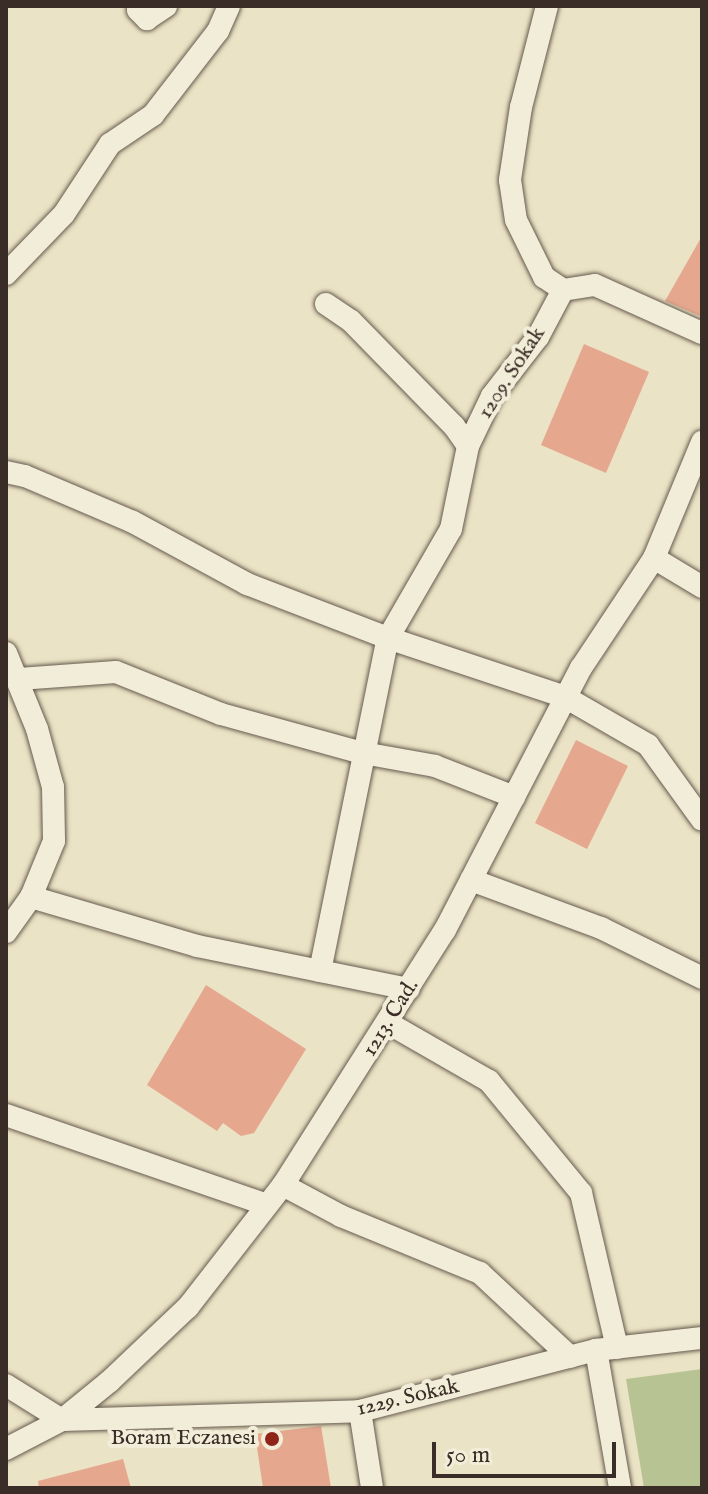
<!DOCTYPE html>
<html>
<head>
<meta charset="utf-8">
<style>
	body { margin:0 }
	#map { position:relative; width:708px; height:1494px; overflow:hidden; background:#ebe3c5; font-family:"IM FELL English",serif }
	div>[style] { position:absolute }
	.green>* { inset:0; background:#b8c394 }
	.building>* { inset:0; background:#e5a78e }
	.roads { filter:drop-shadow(0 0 2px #665a4e) drop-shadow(0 0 2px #665a4e) }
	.minor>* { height:22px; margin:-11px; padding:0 11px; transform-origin:11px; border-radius:11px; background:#f2edd9 }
	.dots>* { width:22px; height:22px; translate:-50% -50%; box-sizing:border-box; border:4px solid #f2edd9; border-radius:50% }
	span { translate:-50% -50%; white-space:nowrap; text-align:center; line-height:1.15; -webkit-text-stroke:8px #f2edd9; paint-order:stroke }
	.street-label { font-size:22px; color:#3a2c26 }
	.poi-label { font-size:22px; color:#3a2c26 }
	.right { translate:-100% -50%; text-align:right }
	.frame { position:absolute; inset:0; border:8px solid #3a2c26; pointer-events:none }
	.scale { position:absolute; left:432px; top:1442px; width:184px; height:36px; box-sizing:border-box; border:4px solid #3a2c26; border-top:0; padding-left:10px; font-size:24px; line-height:28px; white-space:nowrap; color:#3a2c26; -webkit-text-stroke:6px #f2edd9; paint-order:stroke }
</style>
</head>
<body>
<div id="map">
	<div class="green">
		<i style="clip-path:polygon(702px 1369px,702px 1488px,644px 1488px,626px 1379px)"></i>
	</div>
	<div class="building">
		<i style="clip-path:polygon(702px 236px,702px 317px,665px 301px)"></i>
		<i style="clip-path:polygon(584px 344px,649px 372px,606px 473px,541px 445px)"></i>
		<i style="clip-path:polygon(576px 740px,628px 766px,587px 849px,535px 823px)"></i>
		<i style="clip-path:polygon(206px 985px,306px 1049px,254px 1133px,241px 1136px,223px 1123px,217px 1131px,147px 1085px)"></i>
		<i style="clip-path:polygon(321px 1426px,331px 1488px,263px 1488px,255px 1434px)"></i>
		<i style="clip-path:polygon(123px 1459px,131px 1488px,39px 1488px,38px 1481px)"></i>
	</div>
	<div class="roads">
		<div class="minor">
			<i style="left:140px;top:6px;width:4px;rotate:117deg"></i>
			<i style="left:138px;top:10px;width:13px;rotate:45deg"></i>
			<i style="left:147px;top:19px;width:23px;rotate:-34deg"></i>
			<i style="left:547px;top:6px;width:104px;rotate:104.4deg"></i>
			<i style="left:521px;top:107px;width:74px;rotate:98.6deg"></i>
			<i style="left:510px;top:180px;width:40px;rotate:81.5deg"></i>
			<i style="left:516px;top:220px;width:64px;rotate:63.8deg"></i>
			<i style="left:544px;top:277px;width:23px;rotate:34deg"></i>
			<i style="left:6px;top:274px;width:83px;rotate:-46deg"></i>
			<i style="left:64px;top:214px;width:84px;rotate:-56.7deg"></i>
			<i style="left:110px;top:144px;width:52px;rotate:-34deg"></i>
			<i style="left:153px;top:115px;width:106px;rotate:-52.3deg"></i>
			<i style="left:218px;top:31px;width:27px;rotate:-66deg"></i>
			<i style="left:326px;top:304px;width:30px;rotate:34deg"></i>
			<i style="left:351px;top:321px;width:147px;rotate:45.6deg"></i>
			<i style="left:454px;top:426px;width:24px;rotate:55deg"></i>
			<i style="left:6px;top:472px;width:19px;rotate:12deg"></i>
			<i style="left:25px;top:476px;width:117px;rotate:23.1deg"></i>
			<i style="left:133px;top:522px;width:130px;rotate:28.5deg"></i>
			<i style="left:247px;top:584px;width:151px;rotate:21deg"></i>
			<i style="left:388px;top:638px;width:187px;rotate:18.4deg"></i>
			<i style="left:565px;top:697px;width:96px;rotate:30deg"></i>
			<i style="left:648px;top:745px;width:92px;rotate:54.2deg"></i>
			<i style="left:654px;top:558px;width:126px;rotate:-67.5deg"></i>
			<i style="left:6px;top:653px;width:82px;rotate:67.8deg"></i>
			<i style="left:37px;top:729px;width:60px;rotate:74.6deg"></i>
			<i style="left:53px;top:787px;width:54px;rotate:88.9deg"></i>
			<i style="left:54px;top:841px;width:61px;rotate:112.3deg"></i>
			<i style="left:31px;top:897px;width:43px;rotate:125.5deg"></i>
			<i style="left:19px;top:679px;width:97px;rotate:-4.1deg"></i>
			<i style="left:116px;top:672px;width:113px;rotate:21.8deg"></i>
			<i style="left:221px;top:714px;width:147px;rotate:15.4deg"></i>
			<i style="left:363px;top:753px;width:73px;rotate:10.2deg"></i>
			<i style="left:435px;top:766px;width:85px;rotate:21.4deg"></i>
			<i style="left:471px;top:880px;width:139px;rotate:20.3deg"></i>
			<i style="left:601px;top:928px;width:113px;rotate:26.3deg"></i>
			<i style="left:31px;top:897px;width:173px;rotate:16.4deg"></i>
			<i style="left:197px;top:946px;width:216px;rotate:11.5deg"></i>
			<i style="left:320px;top:971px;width:340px;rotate:-78.5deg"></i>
			<i style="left:388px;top:638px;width:126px;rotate:-60deg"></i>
			<i style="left:451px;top:529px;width:85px;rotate:-78.4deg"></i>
			<i style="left:468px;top:446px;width:55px;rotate:-64.4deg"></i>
			<i style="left:492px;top:396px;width:75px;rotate:-52.1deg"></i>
			<i style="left:538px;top:337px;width:53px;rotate:-62deg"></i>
			<i style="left:563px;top:290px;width:32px;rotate:-9deg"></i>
			<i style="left:595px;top:285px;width:117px;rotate:24.2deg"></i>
			<i style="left:388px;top:1023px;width:116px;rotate:29.9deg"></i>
			<i style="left:489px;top:1081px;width:145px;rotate:50.6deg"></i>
			<i style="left:581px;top:1193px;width:159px;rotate:76.9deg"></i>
			<i style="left:6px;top:1115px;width:276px;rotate:19deg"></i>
			<i style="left:283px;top:1185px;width:66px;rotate:28.1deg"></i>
			<i style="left:341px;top:1216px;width:150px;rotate:22.3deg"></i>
			<i style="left:480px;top:1273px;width:123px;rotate:43deg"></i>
			<i style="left:596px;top:1350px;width:140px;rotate:80.1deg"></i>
			<i style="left:6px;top:1385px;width:66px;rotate:32deg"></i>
			<i style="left:62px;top:1420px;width:298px;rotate:-1.7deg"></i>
			<i style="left:360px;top:1411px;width:244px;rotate:-14.5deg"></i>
			<i style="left:596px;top:1350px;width:107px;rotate:-6.5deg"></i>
			<i style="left:360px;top:1411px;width:78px;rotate:81.1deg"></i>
			<i style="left:6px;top:1449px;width:63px;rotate:-27.4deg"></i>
			<i style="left:62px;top:1420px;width:62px;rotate:-39.1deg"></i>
			<i style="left:110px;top:1381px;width:108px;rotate:-43.5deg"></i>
			<i style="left:188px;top:1307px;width:155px;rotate:-52.1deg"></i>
			<i style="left:283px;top:1185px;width:302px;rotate:-57.6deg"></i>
			<i style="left:445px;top:930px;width:295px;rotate:-62.6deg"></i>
			<i style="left:581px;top:668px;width:132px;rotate:-56.4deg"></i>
			<i style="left:654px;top:558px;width:56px;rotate:31.1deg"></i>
		</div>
	</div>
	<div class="dots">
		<i style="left:272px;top:1439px;background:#8f2418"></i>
	</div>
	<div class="street-label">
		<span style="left:512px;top:373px;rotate:-57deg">1209. Sokak</span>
		<span style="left:391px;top:1018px;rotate:-58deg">1213. Cad.</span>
		<span style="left:408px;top:1398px;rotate:-13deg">1229. Sokak</span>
	</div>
	<div class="poi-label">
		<span class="right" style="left:256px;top:1439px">Boram Eczanesi</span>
	</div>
	<div class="frame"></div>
	<div class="scale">50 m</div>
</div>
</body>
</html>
